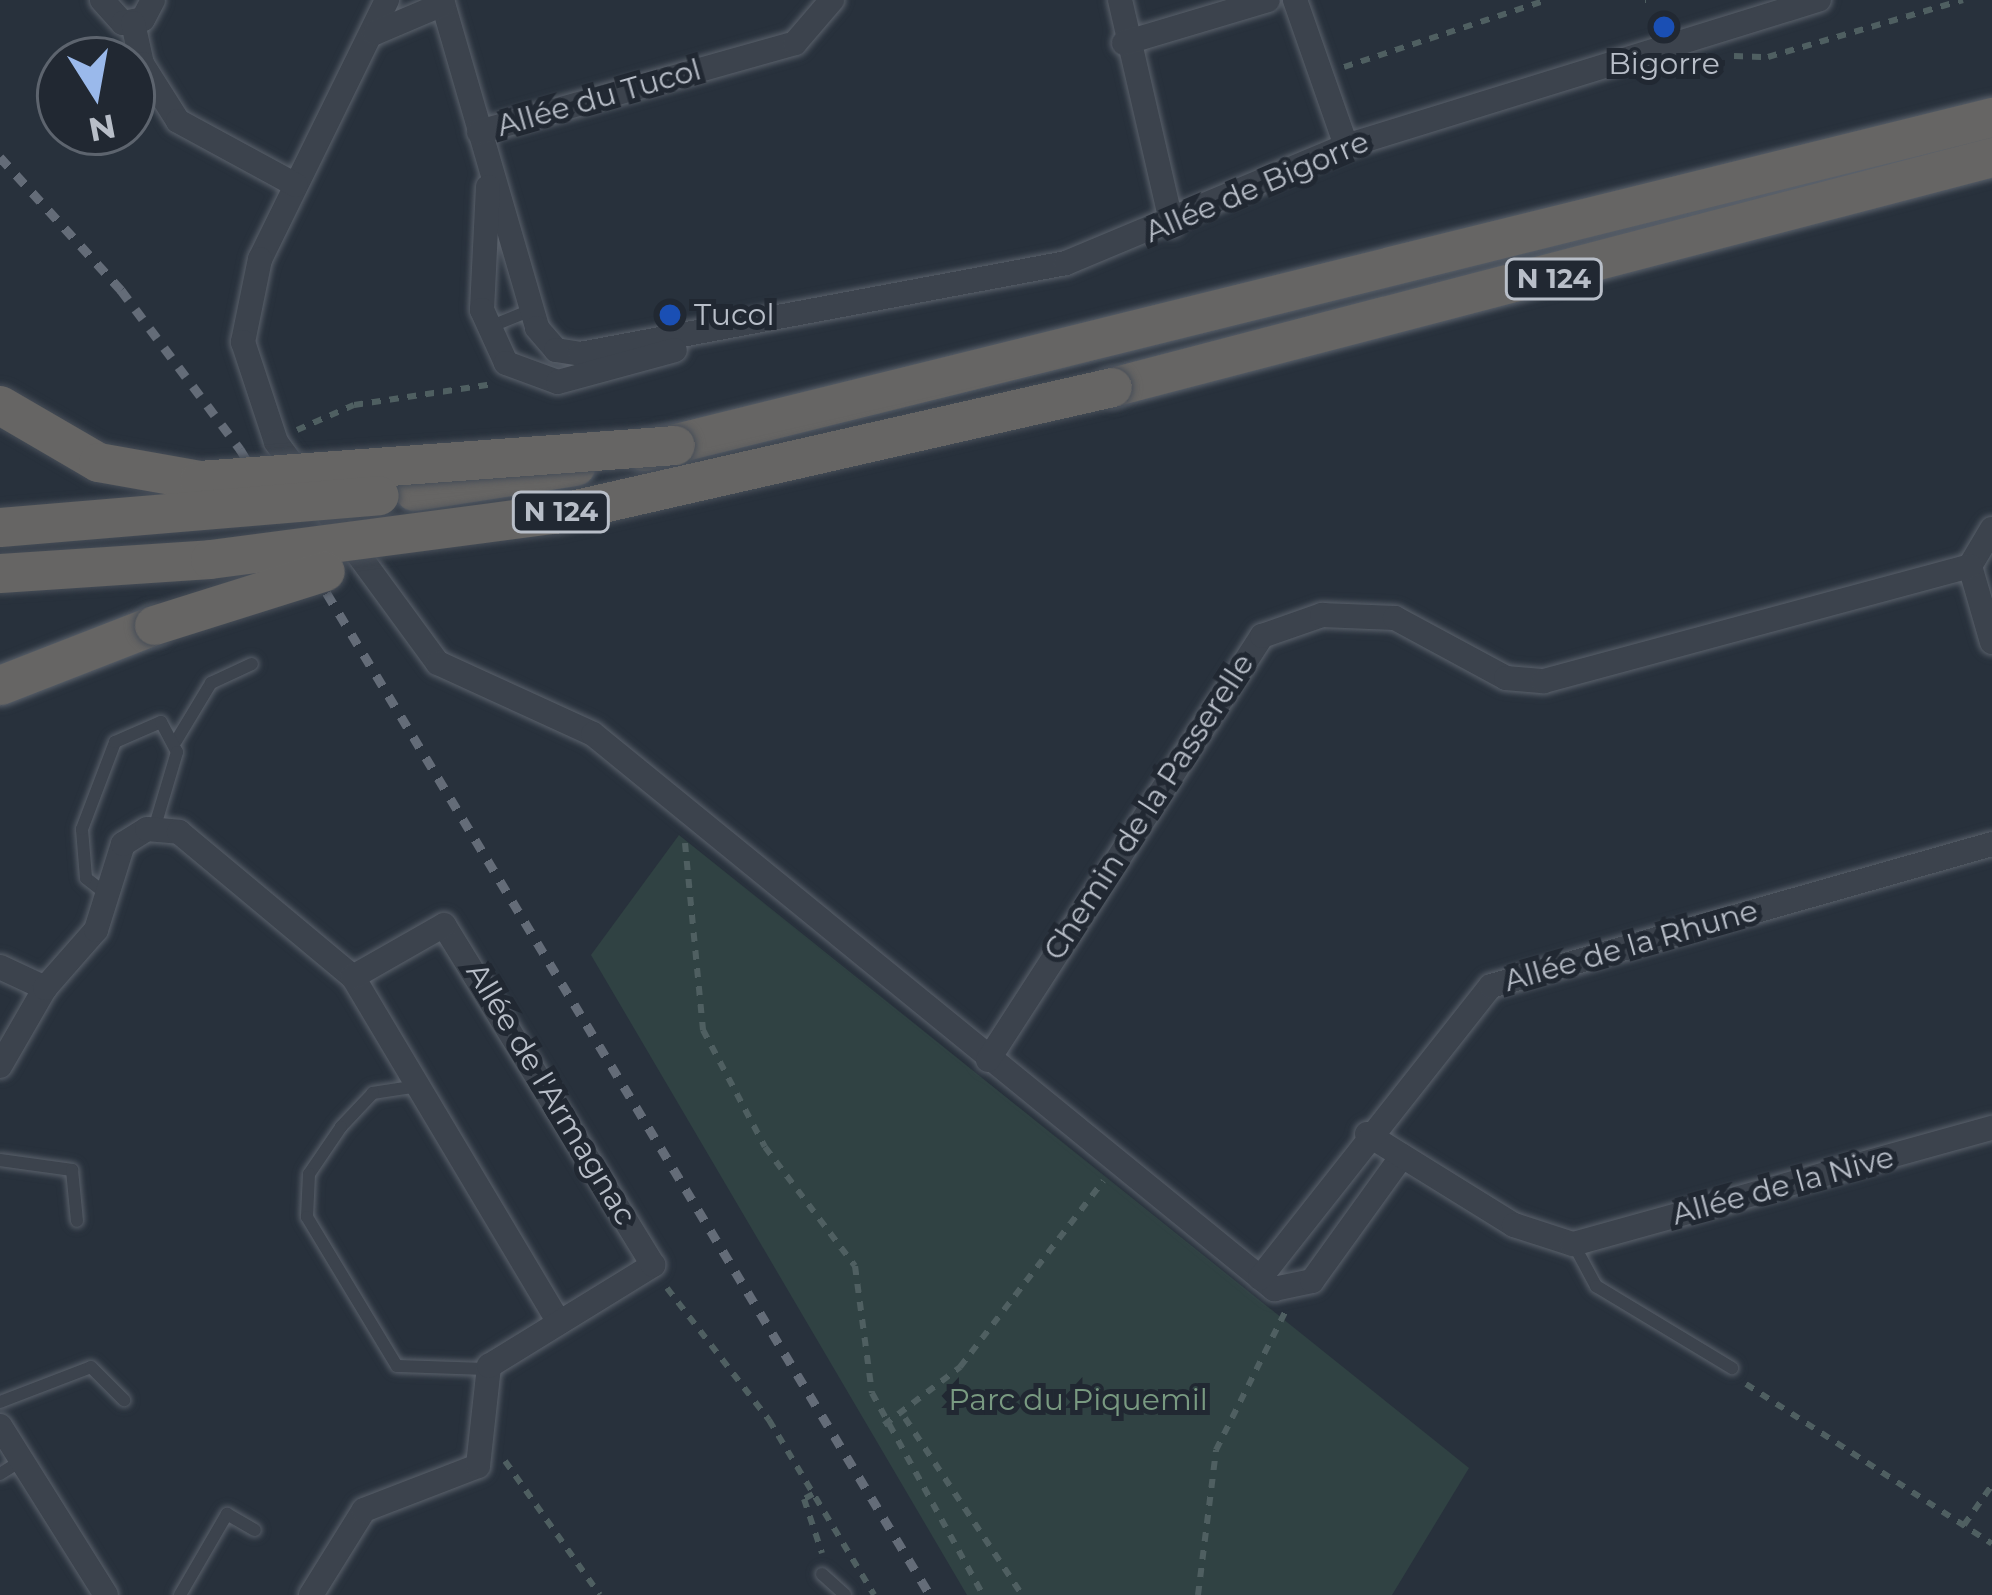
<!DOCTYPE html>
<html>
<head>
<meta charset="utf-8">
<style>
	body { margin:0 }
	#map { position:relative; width:1992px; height:1595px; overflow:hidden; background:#28313c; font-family:Montserrat,sans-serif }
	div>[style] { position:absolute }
	.green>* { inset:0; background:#304243 }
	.path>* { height:6px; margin-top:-3px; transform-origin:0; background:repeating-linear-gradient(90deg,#4f5f61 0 9px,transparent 0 18px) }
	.roads { filter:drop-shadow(0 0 3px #5a616b) drop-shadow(0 0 3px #5a616b) }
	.service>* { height:12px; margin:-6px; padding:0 6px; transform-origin:6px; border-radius:6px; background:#3c434d }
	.minor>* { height:24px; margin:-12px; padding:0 12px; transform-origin:12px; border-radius:12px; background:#3c434d }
	.trunk>* { height:39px; margin:-19.5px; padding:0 19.5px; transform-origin:19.5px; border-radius:19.5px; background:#666564 }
	.rail>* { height:9px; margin-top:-4.5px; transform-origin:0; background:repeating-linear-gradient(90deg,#646c78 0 12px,transparent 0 24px) }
	.bridges { filter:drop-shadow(0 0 3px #474e58) drop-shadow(0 0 3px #474e58) }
	.trunk-bridge>* { height:39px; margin:-19.5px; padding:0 19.5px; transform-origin:19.5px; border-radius:19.5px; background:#666564 }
	.dots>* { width:33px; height:33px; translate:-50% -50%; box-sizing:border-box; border:6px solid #212832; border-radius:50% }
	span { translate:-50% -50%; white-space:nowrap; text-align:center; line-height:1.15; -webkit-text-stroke:10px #212832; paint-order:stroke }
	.shield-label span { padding:3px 9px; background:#212832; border:3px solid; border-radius:9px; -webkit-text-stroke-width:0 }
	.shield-label { font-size:27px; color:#b8bec8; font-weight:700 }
	.poi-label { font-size:30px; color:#b8bec8 }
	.left { translate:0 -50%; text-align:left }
	.street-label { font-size:30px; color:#b8bec8 }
	.park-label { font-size:30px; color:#799a81 }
	.north { position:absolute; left:36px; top:36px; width:120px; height:120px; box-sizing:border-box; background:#212832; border:3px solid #5d646e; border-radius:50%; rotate:169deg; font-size:33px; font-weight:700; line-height:48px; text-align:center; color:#b8bec8 }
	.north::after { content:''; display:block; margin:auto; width:42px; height:54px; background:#9ab9eb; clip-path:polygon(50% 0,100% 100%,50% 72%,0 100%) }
</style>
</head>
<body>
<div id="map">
	<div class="green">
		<i style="clip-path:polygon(679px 835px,1469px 1468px,1392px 1595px,967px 1595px,591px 955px)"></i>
	</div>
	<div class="path">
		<i style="left:1645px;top:0;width:1px"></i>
		<i style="left:1734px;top:56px;width:34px;rotate:2deg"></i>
		<i style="left:1768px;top:57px;width:203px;rotate:-16.3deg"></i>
		<i style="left:1344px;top:67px;width:213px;rotate:-18.3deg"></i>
		<i style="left:297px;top:430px;width:62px;rotate:-23.7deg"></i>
		<i style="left:354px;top:405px;width:141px;rotate:-8.6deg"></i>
		<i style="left:685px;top:843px;width:188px;rotate:84.5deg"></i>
		<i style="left:703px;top:1030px;width:132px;rotate:62.1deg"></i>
		<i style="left:765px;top:1147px;width:149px;rotate:52.9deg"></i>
		<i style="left:855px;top:1266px;width:128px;rotate:82.4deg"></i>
		<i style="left:872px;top:1393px;width:230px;rotate:61.2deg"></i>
		<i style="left:667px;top:1288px;width:167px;rotate:52.3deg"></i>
		<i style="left:769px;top:1420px;width:204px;rotate:59deg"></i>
		<i style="left:1746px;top:1384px;width:293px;rotate:33deg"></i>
		<i style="left:905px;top:1418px;width:212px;rotate:56.5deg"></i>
		<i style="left:884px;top:1425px;width:96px;rotate:-37.3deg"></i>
		<i style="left:960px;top:1367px;width:235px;rotate:-52.4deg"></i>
		<i style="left:505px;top:1461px;width:164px;rotate:54.7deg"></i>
		<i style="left:813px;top:1494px;width:10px;rotate:151deg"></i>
		<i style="left:804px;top:1499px;width:57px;rotate:71.6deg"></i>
		<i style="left:1964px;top:1525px;width:49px;rotate:-55deg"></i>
		<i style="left:1198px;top:1595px;width:146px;rotate:-82.9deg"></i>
		<i style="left:1216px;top:1450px;width:154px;rotate:-63.4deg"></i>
	</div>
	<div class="roads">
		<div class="service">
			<i style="left:487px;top:328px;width:48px;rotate:-22.2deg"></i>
			<i style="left:176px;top:741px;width:68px;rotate:-58.9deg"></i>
			<i style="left:211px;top:683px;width:45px;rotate:-24.9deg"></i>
			<i style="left:105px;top:893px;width:24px;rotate:-142deg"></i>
			<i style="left:86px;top:878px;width:49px;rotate:-94.7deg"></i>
			<i style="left:82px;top:829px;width:93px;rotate:-69.2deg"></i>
			<i style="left:115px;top:742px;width:50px;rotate:-23.5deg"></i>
			<i style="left:161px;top:722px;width:34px;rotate:62deg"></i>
			<i style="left:177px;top:752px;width:80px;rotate:106.6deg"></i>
			<i style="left:418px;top:1086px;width:46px;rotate:171.2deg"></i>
			<i style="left:373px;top:1093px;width:47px;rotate:133.3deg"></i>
			<i style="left:341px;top:1127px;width:57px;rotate:124.2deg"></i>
			<i style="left:309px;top:1174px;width:43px;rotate:92.7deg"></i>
			<i style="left:307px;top:1217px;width:174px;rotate:58.9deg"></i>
			<i style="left:397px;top:1366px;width:90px;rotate:1.9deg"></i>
			<i style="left:0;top:1160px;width:73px;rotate:7.9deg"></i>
			<i style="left:72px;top:1170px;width:51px;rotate:84.4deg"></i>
			<i style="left:1574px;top:1245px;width:47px;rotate:61.8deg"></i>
			<i style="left:1596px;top:1286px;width:159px;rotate:31.1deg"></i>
			<i style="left:0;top:1402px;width:97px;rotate:-21deg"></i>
			<i style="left:91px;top:1367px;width:47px;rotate:45deg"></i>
			<i style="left:0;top:1474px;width:25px;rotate:-32deg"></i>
			<i style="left:822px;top:1574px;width:31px;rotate:42deg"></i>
			<i style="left:180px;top:1595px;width:94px;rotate:-59.9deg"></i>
			<i style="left:227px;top:1514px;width:32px;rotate:30deg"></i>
		</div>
		<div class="minor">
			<i style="left:102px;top:0;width:31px;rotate:48deg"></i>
			<i style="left:123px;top:23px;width:20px;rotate:-11deg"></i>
			<i style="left:143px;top:19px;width:21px;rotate:-62deg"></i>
			<i style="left:387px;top:0;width:288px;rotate:116.1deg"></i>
			<i style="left:260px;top:259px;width:85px;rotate:101.6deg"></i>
			<i style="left:243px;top:342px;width:105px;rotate:71.7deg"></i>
			<i style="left:276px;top:442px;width:274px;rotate:53.8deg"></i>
			<i style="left:438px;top:663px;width:170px;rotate:24.6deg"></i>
			<i style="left:593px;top:734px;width:879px;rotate:39.18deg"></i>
			<i style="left:1274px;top:1289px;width:39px;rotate:-12deg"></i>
			<i style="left:1312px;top:1281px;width:154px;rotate:-54.2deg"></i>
			<i style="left:442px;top:0;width:341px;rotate:73.8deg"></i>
			<i style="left:537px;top:328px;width:29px;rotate:49deg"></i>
			<i style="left:556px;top:350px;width:24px;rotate:9deg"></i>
			<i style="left:580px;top:354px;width:494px;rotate:-10.6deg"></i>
			<i style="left:1066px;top:263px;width:303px;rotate:-22.7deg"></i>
			<i style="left:1346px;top:146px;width:495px;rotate:-17.2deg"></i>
			<i style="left:1120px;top:0;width:231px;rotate:77deg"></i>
			<i style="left:1295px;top:0;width:155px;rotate:70.7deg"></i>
			<i style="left:133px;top:23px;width:42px;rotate:77.6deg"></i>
			<i style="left:142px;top:64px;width:67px;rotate:57.7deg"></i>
			<i style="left:178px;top:121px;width:134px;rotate:28.5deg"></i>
			<i style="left:375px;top:33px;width:74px;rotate:-23.1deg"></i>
			<i style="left:1124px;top:43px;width:150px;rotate:-16.6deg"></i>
			<i style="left:479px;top:132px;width:328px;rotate:-15.7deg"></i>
			<i style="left:795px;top:43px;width:57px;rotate:-49.3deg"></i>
			<i style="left:488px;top:187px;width:123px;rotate:92.8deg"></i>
			<i style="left:482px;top:310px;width:58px;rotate:65.6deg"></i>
			<i style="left:506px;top:363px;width:55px;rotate:20.1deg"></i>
			<i style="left:558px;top:382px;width:121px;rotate:-15.3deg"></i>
			<i style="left:1992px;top:529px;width:43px;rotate:120.7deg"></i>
			<i style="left:1970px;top:566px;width:79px;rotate:73.9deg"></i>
			<i style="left:0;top:967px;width:50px;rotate:25deg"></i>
			<i style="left:45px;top:988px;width:90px;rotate:120deg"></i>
			<i style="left:45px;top:988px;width:77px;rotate:-48.7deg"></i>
			<i style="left:96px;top:930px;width:90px;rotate:-72.6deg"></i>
			<i style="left:123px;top:844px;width:28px;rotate:-32deg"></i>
			<i style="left:147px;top:829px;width:32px;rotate:5deg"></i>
			<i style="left:179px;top:832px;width:226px;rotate:39.8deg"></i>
			<i style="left:353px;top:977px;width:402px;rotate:59.2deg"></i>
			<i style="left:988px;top:1060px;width:505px;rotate:-57.13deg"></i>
			<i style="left:1262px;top:636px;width:64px;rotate:-19.3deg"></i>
			<i style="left:1322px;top:615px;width:73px;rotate:2.4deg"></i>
			<i style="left:1395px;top:618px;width:126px;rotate:28.4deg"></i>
			<i style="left:1506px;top:678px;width:38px;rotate:5deg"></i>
			<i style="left:1544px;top:681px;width:441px;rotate:-15.1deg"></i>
			<i style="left:1367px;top:1134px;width:173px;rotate:31.8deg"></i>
			<i style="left:1514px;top:1225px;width:62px;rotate:17.9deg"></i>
			<i style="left:1573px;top:1244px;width:435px;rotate:-15.5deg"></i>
			<i style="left:1260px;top:1278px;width:372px;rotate:-51.7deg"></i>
			<i style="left:1491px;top:986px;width:521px;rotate:-15.82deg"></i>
			<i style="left:0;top:1426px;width:199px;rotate:57.9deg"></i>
			<i style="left:311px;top:1595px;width:100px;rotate:-58.1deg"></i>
			<i style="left:364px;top:1510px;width:122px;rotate:-21.1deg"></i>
			<i style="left:478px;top:1466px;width:101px;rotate:-83.7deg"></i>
			<i style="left:489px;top:1366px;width:193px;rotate:-31.6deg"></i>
			<i style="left:653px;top:1265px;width:399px;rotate:-121.6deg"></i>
			<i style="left:444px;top:925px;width:105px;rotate:150.3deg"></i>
		</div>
		<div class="trunk">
			<i style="left:1112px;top:387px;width:910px;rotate:-14.65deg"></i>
			<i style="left:644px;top:451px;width:1389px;rotate:-13.92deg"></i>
			<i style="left:414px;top:491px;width:163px;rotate:-8.8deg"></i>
			<i style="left:0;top:685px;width:165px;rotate:-21.3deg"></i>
		</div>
	</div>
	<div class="rail">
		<i style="left:0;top:157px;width:180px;rotate:47.7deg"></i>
		<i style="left:121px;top:290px;width:199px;rotate:53.2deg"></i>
		<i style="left:240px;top:449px;width:1338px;rotate:58.95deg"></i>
	</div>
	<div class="bridges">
		<div class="trunk-bridge">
			<i style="left:0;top:405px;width:113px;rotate:30.2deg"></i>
			<i style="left:98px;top:462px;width:103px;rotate:10.1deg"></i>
			<i style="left:199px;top:480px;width:477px;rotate:-4.2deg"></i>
			<i style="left:0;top:527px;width:380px;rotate:-4.8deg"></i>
			<i style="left:0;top:573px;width:210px;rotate:-3.8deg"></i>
			<i style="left:210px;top:559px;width:347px;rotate:-7.5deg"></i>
			<i style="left:554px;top:514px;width:572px;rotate:-12.82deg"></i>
			<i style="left:154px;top:625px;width:179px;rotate:-17.5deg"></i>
		</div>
	</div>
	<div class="dots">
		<i style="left:1664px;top:27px;background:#1a4fb4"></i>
		<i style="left:670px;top:315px;background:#1a4fb4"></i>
	</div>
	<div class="shield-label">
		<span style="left:1554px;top:279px">N 124</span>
		<span style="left:561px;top:512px">N 124</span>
	</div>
	<div class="poi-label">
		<span style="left:1664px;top:64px">Bigorre</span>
		<span class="left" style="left:694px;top:315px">Tucol</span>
	</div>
	<div class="street-label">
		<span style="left:599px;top:98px;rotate:-16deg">Allée du Tucol</span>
		<span style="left:1257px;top:187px;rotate:-23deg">Allée de Bigorre</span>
		<span style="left:1149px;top:807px;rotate:-57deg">Chemin de la Passerelle</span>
		<span style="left:1631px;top:946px;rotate:-16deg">Allée de la Rhune</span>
		<span style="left:551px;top:1094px;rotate:59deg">Allée de l'Armagnac</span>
		<span style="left:1783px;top:1186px;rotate:-15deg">Allée de la Nive</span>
	</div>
	<div class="park-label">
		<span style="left:1078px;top:1400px">Parc du Piquemil</span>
	</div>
	<div class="north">N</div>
</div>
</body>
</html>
